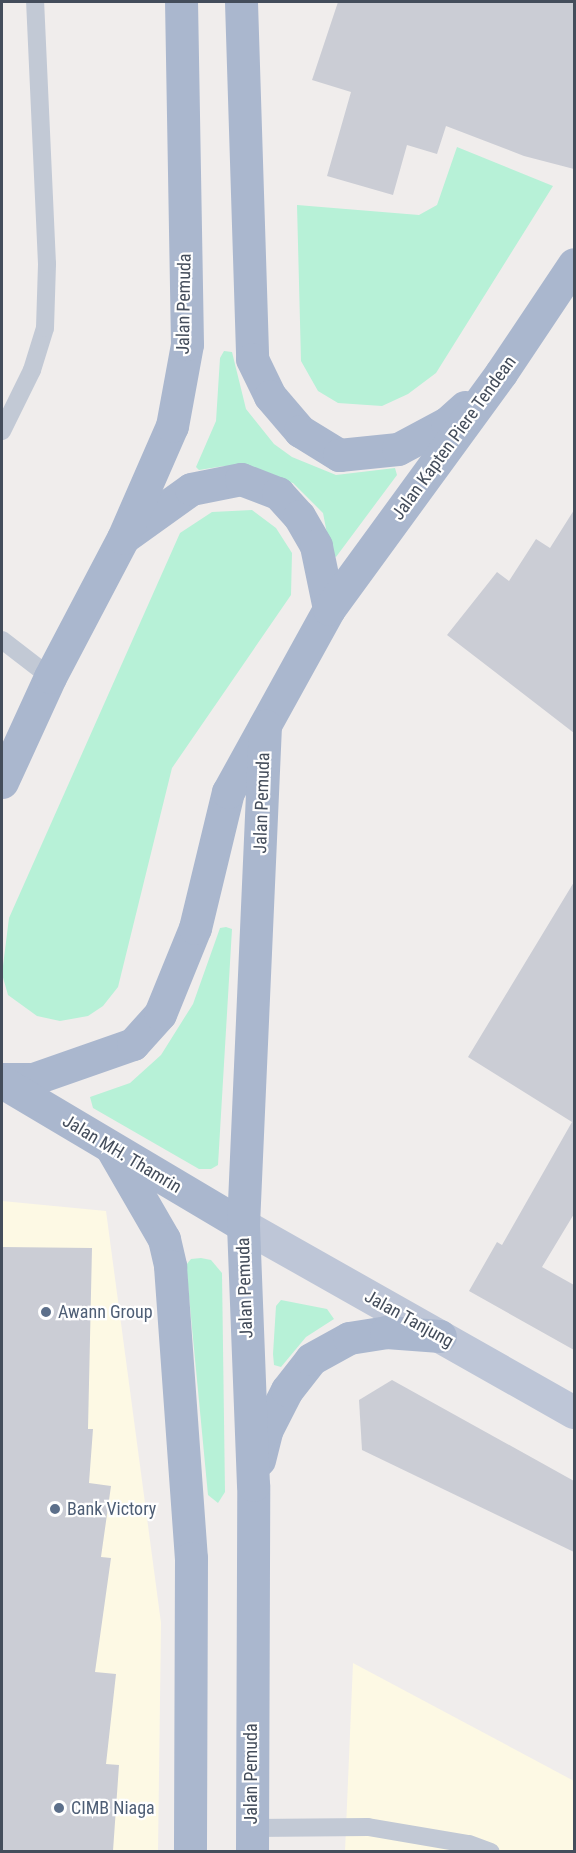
<!DOCTYPE html>
<html>
<head>
<meta charset="utf-8">
<style>
	body { margin:0 }
	#map { position:relative; width:576px; height:1853px; overflow:hidden; background:#f0edec; font-family:"Roboto Condensed",sans-serif }
	div>[style] { position:absolute }
	.commercial>* { inset:0; background:#fdf9e4 }
	.green>* { inset:0; background:#b7f1d7 }
	.building>* { inset:0; background:#cbcdd5 }
	.service>* { height:18px; margin:-9px; padding:0 9px; transform-origin:9px; border-radius:9px; background:#c2c9d5 }
	.secondary>* { height:33px; margin:-16.5px; padding:0 16.5px; transform-origin:16.5px; border-radius:16.5px; background:#bec6d7 }
	.primary>* { height:33px; margin:-16.5px; padding:0 16.5px; transform-origin:16.5px; border-radius:16.5px; background:#aab7ce }
	.dots>* { width:16px; height:16px; translate:-50% -50%; box-sizing:border-box; border:3px solid #fff; border-radius:50% }
	span { translate:-50% -50%; white-space:nowrap; text-align:center; line-height:1.15; -webkit-text-stroke:4.5px #fff; paint-order:stroke }
	.street-label { font-size:18px; color:#444d5b }
	.service-label { font-size:18px; color:#4e5e75 }
	.left { translate:0 -50%; text-align:left }
	.frame { position:absolute; inset:0; border:3px solid #444d5b; pointer-events:none }
</style>
</head>
<body>
<div id="map">
	<div class="commercial">
		<i style="clip-path:polygon(2px 1201px,106px 1211px,161px 1623px,158px 1851px,2px 1851px)"></i>
		<i style="clip-path:polygon(353px 1663px,574px 1781px,574px 1851px,345px 1852px)"></i>
	</div>
	<div class="green">
		<i style="clip-path:polygon(457px 147px,553px 186px,436px 373px,408px 394px,382px 406px,338px 403px,318px 391px,301px 361px,297px 205px,419px 215px,437px 205px)"></i>
		<i style="clip-path:polygon(224px 351px,232px 352px,246px 409px,274px 444px,292px 457px,336px 475px,395px 468px,397px 475px,336px 557px,331px 554px,323px 513px,293px 483px,224px 466px,199px 470px,196px 467px,216px 421px,220px 358px)"></i>
		<i style="clip-path:polygon(252px 510px,276px 528px,292px 553px,291px 595px,172px 768px,118px 987px,103px 1006px,88px 1016px,60px 1021px,37px 1016px,8px 995px,2px 974px,9px 918px,180px 533px,212px 512px)"></i>
		<i style="clip-path:polygon(226px 927px,232px 929px,218px 1165px,211px 1169px,199px 1169px,93px 1108px,90px 1097px,130px 1083px,161px 1055px,193px 1004px,220px 928px)"></i>
		<i style="clip-path:polygon(201px 1258px,211px 1260px,222px 1273px,225px 1492px,218px 1503px,208px 1495px,186px 1265px,191px 1259px)"></i>
		<i style="clip-path:polygon(281px 1300px,327px 1309px,334px 1319px,306px 1337px,281px 1367px,274px 1365px,273px 1354px,276px 1306px)"></i>
	</div>
	<div class="building">
		<i style="clip-path:polygon(338px 2px,574px 2px,574px 169px,524px 156px,446px 126px,437px 154px,407px 145px,393px 195px,327px 176px,351px 92px,312px 80px)"></i>
		<i style="clip-path:polygon(574px 510px,574px 733px,447px 635px,497px 572px,509px 581px,536px 539px,550px 548px)"></i>
		<i style="clip-path:polygon(574px 882px,574px 1214px,542px 1267px,574px 1285px,574px 1350px,469px 1291px,497px 1242px,502px 1245px,572px 1122px,468px 1057px)"></i>
		<i style="clip-path:polygon(2px 1247px,92px 1248px,88px 1429px,93px 1429px,89px 1483px,111px 1486px,101px 1557px,111px 1558px,95px 1672px,116px 1674px,106px 1764px,119px 1765px,113px 1851px,2px 1851px)"></i>
		<i style="clip-path:polygon(392px 1380px,574px 1481px,574px 1552px,362px 1450px,359px 1400px)"></i>
	</div>
	<div class="service">
		<i style="left:2px;top:431px;width:68px;rotate:-63.8deg"></i>
		<i style="left:32px;top:370px;width:44px;rotate:-72.8deg"></i>
		<i style="left:45px;top:328px;width:64px;rotate:-88.2deg"></i>
		<i style="left:47px;top:264px;width:262px;rotate:-92.6deg"></i>
		<i style="left:2px;top:640px;width:61px;rotate:37.6deg"></i>
		<i style="left:251px;top:1828px;width:117px;rotate:-0.5deg"></i>
		<i style="left:368px;top:1827px;width:102px;rotate:9.6deg"></i>
		<i style="left:469px;top:1844px;width:23px;rotate:20deg"></i>
	</div>
	<div class="secondary">
		<i style="left:243px;top:1225px;width:380px;rotate:29.5deg"></i>
	</div>
	<div class="primary">
		<i style="left:241px;top:2px;width:357px;rotate:88.2deg"></i>
		<i style="left:252px;top:359px;width:41px;rotate:64.1deg"></i>
		<i style="left:270px;top:396px;width:46px;rotate:49.4deg"></i>
		<i style="left:300px;top:431px;width:46px;rotate:31.6deg"></i>
		<i style="left:339px;top:455px;width:59px;rotate:-5.8deg"></i>
		<i style="left:398px;top:449px;width:55px;rotate:-28deg"></i>
		<i style="left:447px;top:423px;width:24px;rotate:-42deg"></i>
		<i style="left:124px;top:537px;width:82px;rotate:-35.6deg"></i>
		<i style="left:191px;top:489px;width:51px;rotate:-11.3deg"></i>
		<i style="left:241px;top:479px;width:40px;rotate:21deg"></i>
		<i style="left:278px;top:493px;width:31px;rotate:48deg"></i>
		<i style="left:299px;top:516px;width:34px;rotate:60deg"></i>
		<i style="left:316px;top:546px;width:64px;rotate:78.3deg"></i>
		<i style="left:2px;top:782px;width:115px;rotate:-65.4deg"></i>
		<i style="left:50px;top:677px;width:157px;rotate:-62.3deg"></i>
		<i style="left:123px;top:538px;width:122px;rotate:-66.4deg"></i>
		<i style="left:172px;top:426px;width:83px;rotate:-79.6deg"></i>
		<i style="left:187px;top:344px;width:342px;rotate:-91deg"></i>
		<i style="left:2px;top:1079px;width:31px"></i>
		<i style="left:33px;top:1079px;width:106px;rotate:-19.3deg"></i>
		<i style="left:133px;top:1044px;width:40px;rotate:-48deg"></i>
		<i style="left:160px;top:1014px;width:93px;rotate:-67.9deg"></i>
		<i style="left:195px;top:928px;width:140px;rotate:-76.4deg"></i>
		<i style="left:228px;top:792px;width:209px;rotate:-61.1deg"></i>
		<i style="left:329px;top:609px;width:292px;rotate:-53.9deg"></i>
		<i style="left:501px;top:373px;width:131px;rotate:-56.2deg"></i>
		<i style="left:2px;top:1082px;width:280px;rotate:30.7deg"></i>
		<i style="left:112px;top:1149px;width:104px;rotate:60deg"></i>
		<i style="left:164px;top:1239px;width:28px;rotate:77deg"></i>
		<i style="left:170px;top:1266px;width:293px;rotate:85.9deg"></i>
		<i style="left:191px;top:1558px;width:294px;rotate:90.2deg"></i>
		<i style="left:259px;top:1460px;width:32px;rotate:-76deg"></i>
		<i style="left:267px;top:1429px;width:44px;rotate:-62.9deg"></i>
		<i style="left:287px;top:1390px;width:39px;rotate:-52deg"></i>
		<i style="left:311px;top:1359px;width:43px;rotate:-28.9deg"></i>
		<i style="left:349px;top:1338px;width:37px;rotate:-9deg"></i>
		<i style="left:386px;top:1332px;width:54px;rotate:4.2deg"></i>
		<i style="left:252px;top:1852px;width:367px;rotate:-89.8deg"></i>
		<i style="left:253px;top:1485px;width:260px;rotate:-92.2deg"></i>
		<i style="left:243px;top:1225px;width:500px;rotate:-87.48deg"></i>
	</div>
	<div class="dots">
		<i style="left:46px;top:1312px;background:#5c6f8a"></i>
		<i style="left:55px;top:1509px;background:#5c6f8a"></i>
		<i style="left:59px;top:1808px;background:#5c6f8a"></i>
	</div>
	<div class="street-label">
		<span style="left:184px;top:304px;rotate:-89deg">Jalan Pemuda</span>
		<span style="left:454px;top:438px;rotate:-54deg">Jalan Kapten Piere Tendean</span>
		<span style="left:262px;top:803px;rotate:-88deg">Jalan Pemuda</span>
		<span style="left:122px;top:1154px;rotate:31deg">Jalan MH. Thamrin</span>
		<span style="left:245px;top:1288px;rotate:-92deg">Jalan Pemuda</span>
		<span style="left:409px;top:1319px;rotate:29deg">Jalan Tanjung</span>
		<span style="left:251px;top:1774px;rotate:-90deg">Jalan Pemuda</span>
	</div>
	<div class="service-label">
		<span class="left" style="left:58px;top:1312px">Awann Group</span>
		<span class="left" style="left:67px;top:1509px">Bank Victory</span>
		<span class="left" style="left:71px;top:1808px">CIMB Niaga</span>
	</div>
	<div class="frame"></div>
</div>
</body>
</html>
